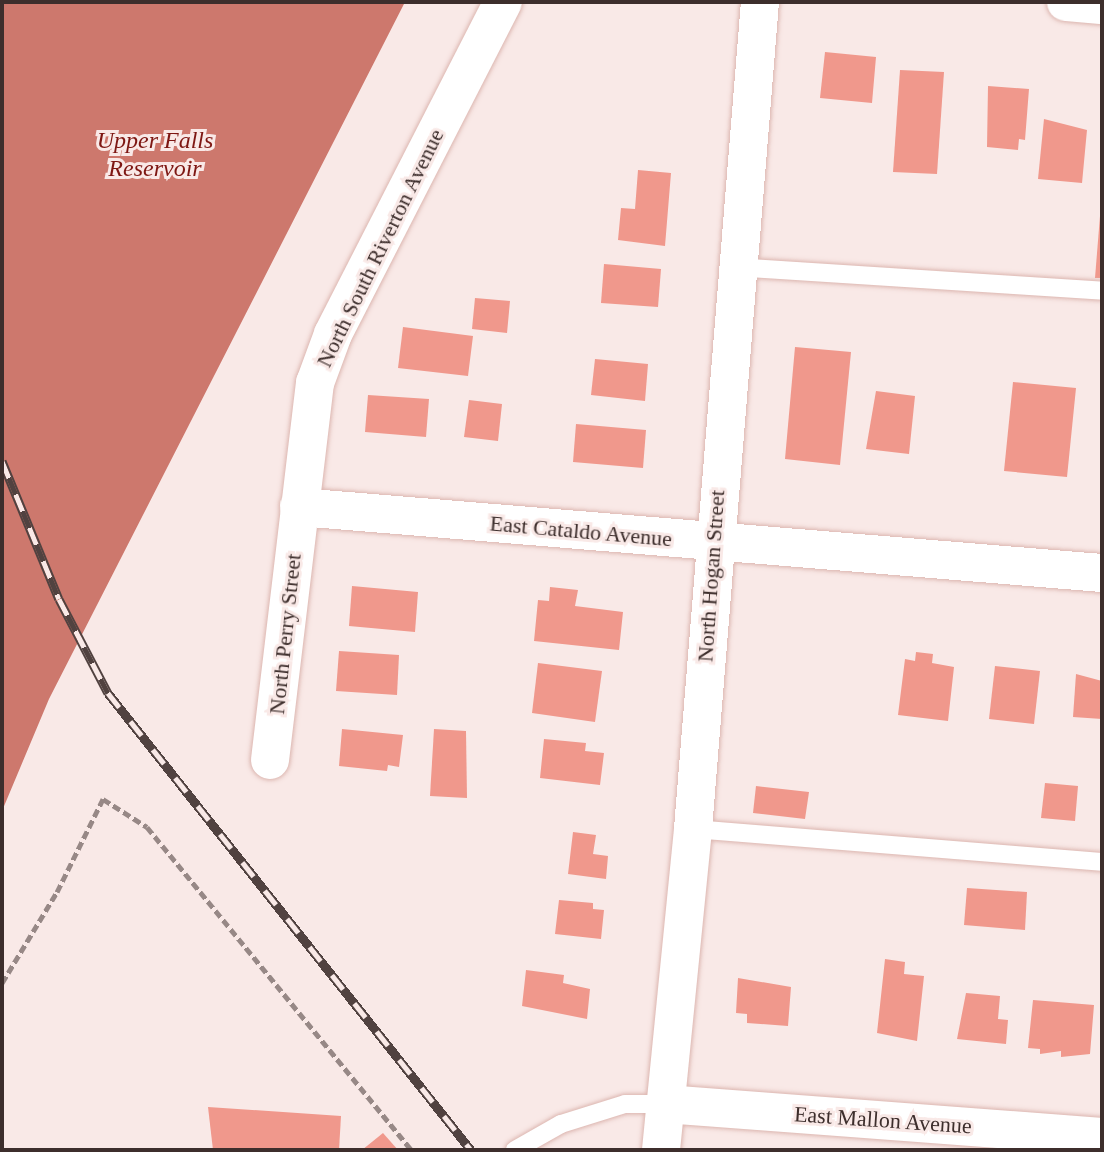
<!DOCTYPE html>
<html>
<head>
<meta charset="utf-8">
<style>
	body { margin:0 }
	#map { position:relative; width:1104px; height:1152px; overflow:hidden; background:#f9e9e7; font-family:Georgia,serif }
	div>[style] { position:absolute }
	.water>* { inset:0; background:#cd786d }
	.building>* { inset:0; background:#f0988c }
	.path>* { height:5px; margin-top:-2.5px; transform-origin:0; background:repeating-linear-gradient(90deg,#978886 0 8px,transparent 0 12px) }
	.roads { filter:drop-shadow(0 0 2px #dcb6b0) drop-shadow(0 0 2px #dcb6b0) }
	.lane>* { height:18px; margin:-9px; padding:0 9px; transform-origin:9px; border-radius:9px; background:#fff }
	.street>* { height:38px; margin:-19px; padding:0 19px; transform-origin:19px; border-radius:19px; background:#fff }
	.rail>* { height:9px; margin-top:-4.5px; transform-origin:0; background:repeating-linear-gradient(90deg,#f9e9e7 0 18px,#514240 0 36px); box-sizing:border-box; border-block:2px solid #514240 }
	span { translate:-50% -50%; white-space:nowrap; text-align:center; line-height:1.15; -webkit-text-stroke:6px #f9e9e7; paint-order:stroke }
	.street-label { font-size:22px; color:#3d2e2c }
	.water-label { font-size:24px; color:#7e1713; font-style:italic }
	.frame { position:absolute; inset:0; border:4px solid #3d2e2c; pointer-events:none }
</style>
</head>
<body>
<div id="map">
	<div class="water">
		<i style="clip-path:polygon(2px 2px,405px 2px,49px 699px,2px 811px)"></i>
	</div>
	<div class="building">
		<i style="clip-path:polygon(825px 52px,876px 57px,872px 103px,820px 98px)"></i>
		<i style="clip-path:polygon(900px 70px,944px 72px,937px 174px,893px 172px)"></i>
		<i style="clip-path:polygon(988px 86px,1029px 89px,1025px 140px,1019px 139px,1018px 150px,987px 147px)"></i>
		<i style="clip-path:polygon(1044px 119px,1087px 130px,1082px 183px,1038px 179px)"></i>
		<i style="clip-path:polygon(638px 170px,671px 173px,665px 246px,618px 240px,621px 208px,635px 209px)"></i>
		<i style="clip-path:polygon(1100px 216px,1102px 217px,1102px 278px,1095px 278px)"></i>
		<i style="clip-path:polygon(604px 264px,661px 269px,658px 307px,601px 303px)"></i>
		<i style="clip-path:polygon(475px 298px,510px 301px,507px 333px,472px 329px)"></i>
		<i style="clip-path:polygon(403px 327px,473px 336px,468px 376px,398px 368px)"></i>
		<i style="clip-path:polygon(795px 347px,851px 352px,840px 465px,785px 459px)"></i>
		<i style="clip-path:polygon(595px 359px,648px 364px,645px 401px,591px 395px)"></i>
		<i style="clip-path:polygon(1013px 382px,1076px 388px,1067px 477px,1004px 471px)"></i>
		<i style="clip-path:polygon(876px 391px,915px 396px,909px 454px,866px 449px)"></i>
		<i style="clip-path:polygon(368px 395px,429px 399px,426px 437px,365px 432px)"></i>
		<i style="clip-path:polygon(469px 400px,502px 404px,498px 441px,464px 437px)"></i>
		<i style="clip-path:polygon(576px 424px,646px 430px,643px 468px,573px 462px)"></i>
		<i style="clip-path:polygon(352px 586px,418px 592px,415px 632px,349px 626px)"></i>
		<i style="clip-path:polygon(550px 587px,578px 590px,575px 606px,623px 612px,619px 650px,534px 641px,538px 600px,549px 601px)"></i>
		<i style="clip-path:polygon(339px 651px,399px 655px,397px 695px,336px 691px)"></i>
		<i style="clip-path:polygon(916px 652px,933px 654px,932px 663px,954px 667px,948px 721px,898px 715px,905px 659px,915px 661px)"></i>
		<i style="clip-path:polygon(538px 663px,602px 671px,595px 722px,532px 713px)"></i>
		<i style="clip-path:polygon(995px 666px,1040px 671px,1034px 724px,989px 719px)"></i>
		<i style="clip-path:polygon(1076px 674px,1102px 681px,1102px 719px,1073px 717px)"></i>
		<i style="clip-path:polygon(342px 729px,403px 735px,399px 767px,388px 765px,387px 771px,339px 766px)"></i>
		<i style="clip-path:polygon(434px 729px,466px 731px,467px 798px,430px 796px)"></i>
		<i style="clip-path:polygon(544px 739px,586px 743px,585px 751px,604px 753px,600px 785px,540px 778px)"></i>
		<i style="clip-path:polygon(1045px 783px,1078px 786px,1075px 821px,1041px 818px)"></i>
		<i style="clip-path:polygon(756px 786px,809px 792px,805px 819px,753px 813px)"></i>
		<i style="clip-path:polygon(573px 832px,596px 835px,593px 854px,608px 856px,606px 879px,568px 874px)"></i>
		<i style="clip-path:polygon(967px 888px,1027px 892px,1025px 930px,964px 925px)"></i>
		<i style="clip-path:polygon(559px 900px,593px 903px,593px 909px,604px 910px,601px 939px,555px 934px)"></i>
		<i style="clip-path:polygon(885px 959px,905px 962px,904px 974px,924px 976px,917px 1041px,877px 1033px)"></i>
		<i style="clip-path:polygon(526px 970px,564px 975px,563px 983px,590px 989px,587px 1019px,522px 1006px)"></i>
		<i style="clip-path:polygon(738px 978px,791px 987px,788px 1026px,747px 1023px,747px 1014px,736px 1013px)"></i>
		<i style="clip-path:polygon(966px 993px,1000px 996px,998px 1019px,1008px 1020px,1006px 1044px,957px 1039px)"></i>
		<i style="clip-path:polygon(1033px 1000px,1094px 1005px,1090px 1054px,1061px 1057px,1061px 1051px,1040px 1054px,1040px 1049px,1028px 1048px)"></i>
		<i style="clip-path:polygon(208px 1107px,341px 1116px,339px 1150px,213px 1150px)"></i>
		<i style="clip-path:polygon(383px 1133px,398px 1150px,362px 1150px)"></i>
	</div>
	<div class="path">
		<i style="left:2px;top:983px;width:106px;rotate:-58.9deg"></i>
		<i style="left:57px;top:892px;width:104px;rotate:-63.7deg"></i>
		<i style="left:103px;top:799px;width:52px;rotate:32.5deg"></i>
		<i style="left:147px;top:827px;width:417px;rotate:50.7deg"></i>
	</div>
	<div class="roads">
		<div class="lane">
			<i style="left:735px;top:267px;width:368px;rotate:3.7deg"></i>
			<i style="left:693px;top:829px;width:410px;rotate:4.6deg"></i>
			<i style="left:515px;top:1150px;width:53px;rotate:-29.5deg"></i>
			<i style="left:561px;top:1124px;width:67px;rotate:-17.4deg"></i>
			<i style="left:625px;top:1104px;width:40px"></i>
		</div>
		<div class="street">
			<i style="left:1066px;top:2px;width:36px;rotate:5deg"></i>
			<i style="left:299px;top:507px;width:806px;rotate:4.7deg"></i>
			<i style="left:270px;top:760px;width:380px;rotate:-83.2deg"></i>
			<i style="left:315px;top:383px;width:52px;rotate:-69.8deg"></i>
			<i style="left:333px;top:334px;width:373px;rotate:-62.9deg"></i>
			<i style="left:665px;top:1104px;width:438px;rotate:4.3deg"></i>
			<i style="left:661px;top:1150px;width:323px;rotate:-84.3deg"></i>
			<i style="left:693px;top:829px;width:830px;rotate:-85.37deg"></i>
		</div>
	</div>
	<div class="rail">
		<i style="left:2px;top:461px;width:149px;rotate:67.6deg"></i>
		<i style="left:59px;top:599px;width:106px;rotate:62.5deg"></i>
		<i style="left:108px;top:693px;width:584px;rotate:51.54deg"></i>
	</div>
	<div class="street-label">
		<span style="left:380px;top:248px;rotate:-64deg">North South Riverton Avenue</span>
		<span style="left:581px;top:531px;rotate:5deg">East Cataldo Avenue</span>
		<span style="left:711px;top:576px;rotate:-86deg">North Hogan Street</span>
		<span style="left:285px;top:634px;rotate:-84deg">North Perry Street</span>
		<span style="left:883px;top:1120px;rotate:4deg">East Mallon Avenue</span>
	</div>
	<div class="water-label">
		<span style="left:155px;top:155px">Upper Falls<br>Reservoir</span>
	</div>
	<div class="frame"></div>
</div>
</body>
</html>
